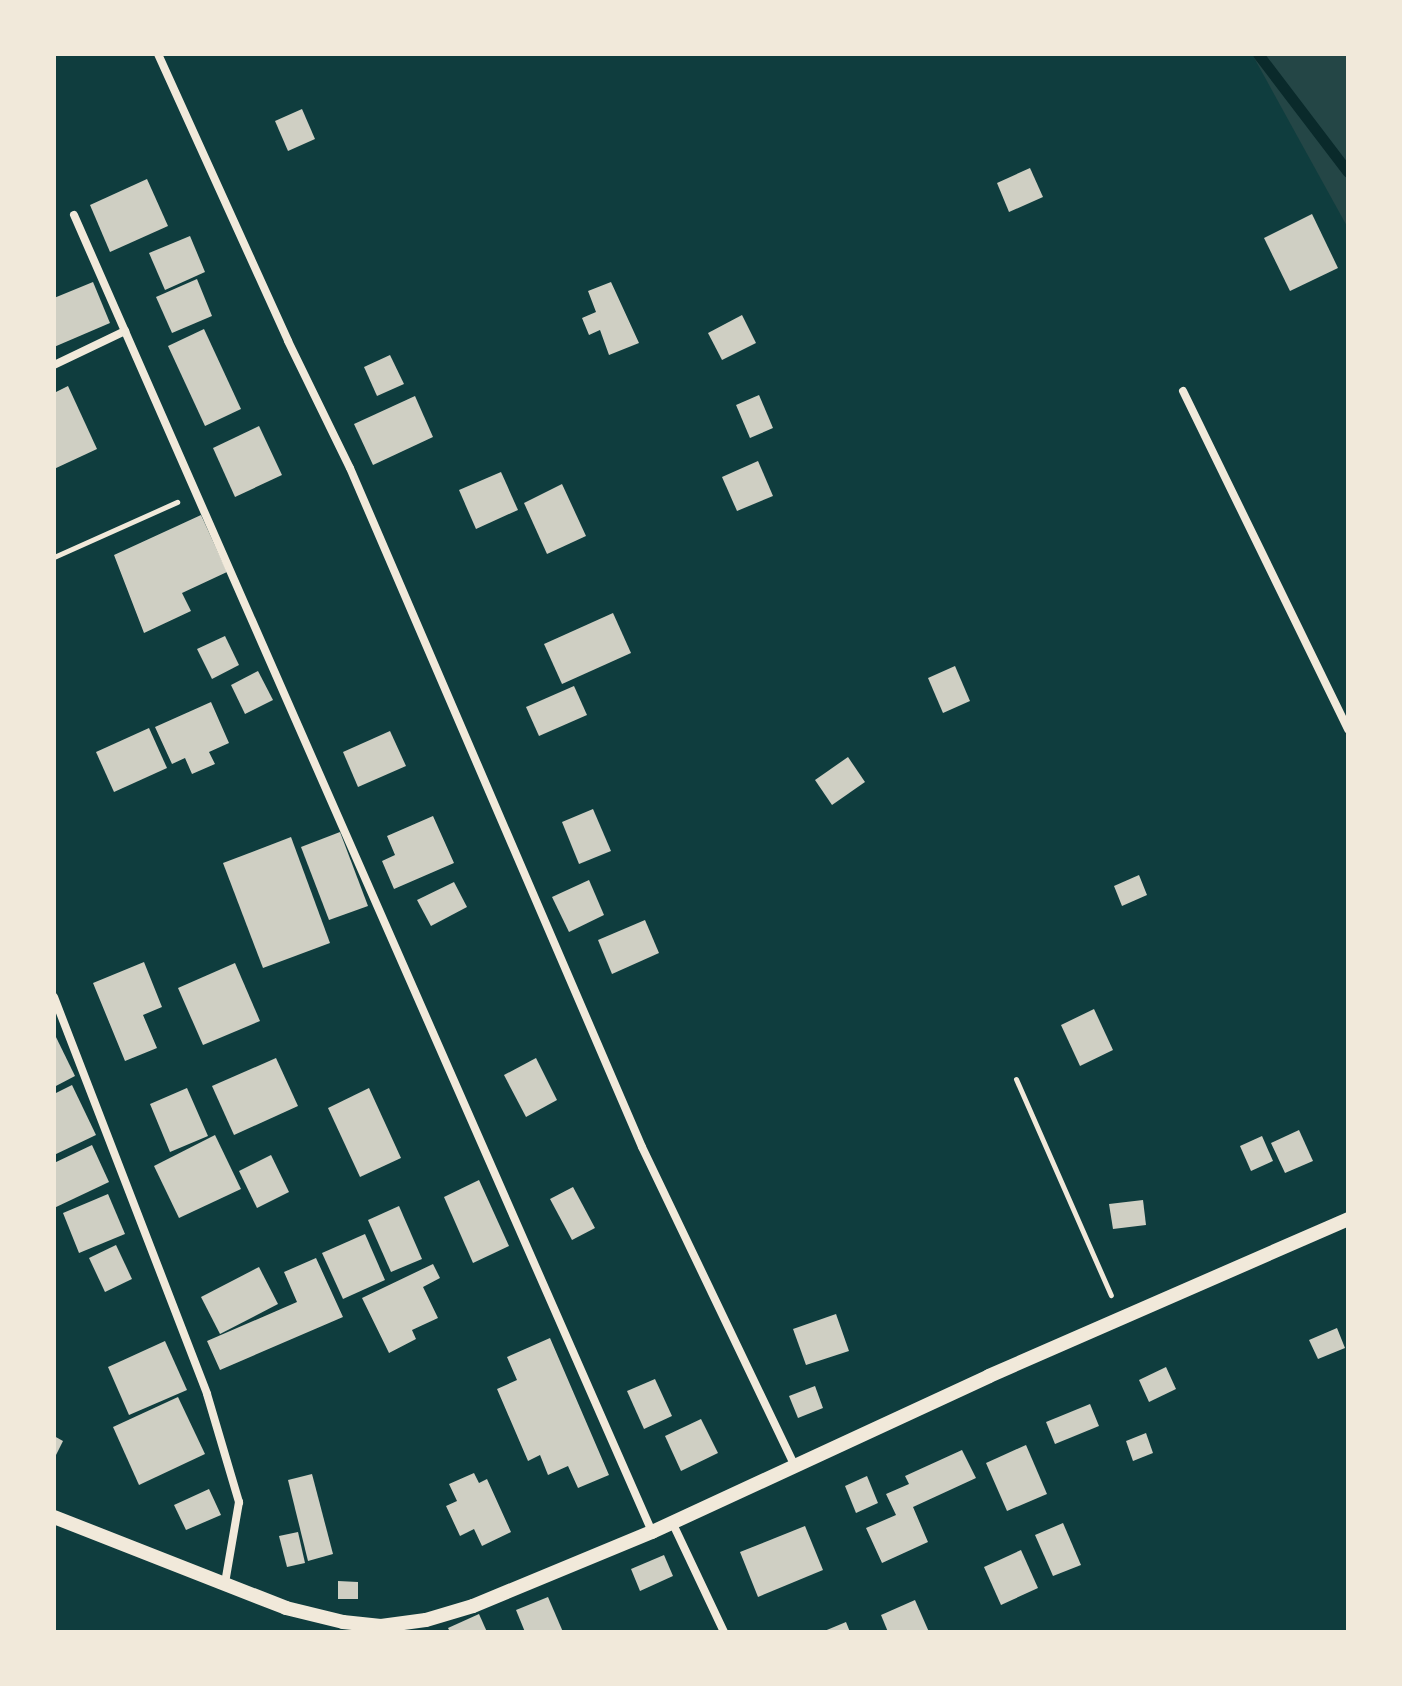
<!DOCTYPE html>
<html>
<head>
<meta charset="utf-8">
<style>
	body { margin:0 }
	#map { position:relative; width:1402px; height:1686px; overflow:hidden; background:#0f3d3e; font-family:"Roboto Condensed",sans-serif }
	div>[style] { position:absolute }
	.green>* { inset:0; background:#244646 }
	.stream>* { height:11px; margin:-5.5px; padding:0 5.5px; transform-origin:5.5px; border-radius:5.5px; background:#0a2a2b }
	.building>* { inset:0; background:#cfcfc3 }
	.path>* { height:5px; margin:-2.5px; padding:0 2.5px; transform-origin:2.5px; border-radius:2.5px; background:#f1e9da }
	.minor>* { height:8px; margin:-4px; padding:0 4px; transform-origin:4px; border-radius:4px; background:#f1e9da }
	.tertiary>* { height:14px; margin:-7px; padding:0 7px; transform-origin:7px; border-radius:7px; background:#f1e9da }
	span { translate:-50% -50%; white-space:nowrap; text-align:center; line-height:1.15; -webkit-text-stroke:8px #f1e9da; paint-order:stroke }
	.frame { position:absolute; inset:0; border:56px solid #f1e9da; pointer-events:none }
</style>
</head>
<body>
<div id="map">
	<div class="green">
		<i style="clip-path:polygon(1252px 54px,1348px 54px,1348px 228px)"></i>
	</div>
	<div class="stream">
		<i style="left:1258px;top:54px;width:148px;rotate:52.7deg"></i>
	</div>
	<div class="building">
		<i style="clip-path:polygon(302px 109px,315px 139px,288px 151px,275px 121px)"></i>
		<i style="clip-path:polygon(1030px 168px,1043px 197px,1009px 212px,997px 183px)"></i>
		<i style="clip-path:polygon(147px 179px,168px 226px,110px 252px,90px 205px)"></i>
		<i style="clip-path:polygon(1312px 214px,1338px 268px,1290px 291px,1264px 238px)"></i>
		<i style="clip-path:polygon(190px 236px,205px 272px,165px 290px,149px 253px)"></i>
		<i style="clip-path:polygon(197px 279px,212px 316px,172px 333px,156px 297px)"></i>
		<i style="clip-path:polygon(93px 282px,110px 323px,54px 347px,54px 298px)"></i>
		<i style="clip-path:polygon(611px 282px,639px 343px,609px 355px,600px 330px,589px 335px,582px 318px,596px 312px,588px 291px)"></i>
		<i style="clip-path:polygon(742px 315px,756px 343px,722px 360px,708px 333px)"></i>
		<i style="clip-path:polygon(204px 329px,241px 409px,205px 426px,168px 346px)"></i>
		<i style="clip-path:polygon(390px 355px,404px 384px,377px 396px,364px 367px)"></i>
		<i style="clip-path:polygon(68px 386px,97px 449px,54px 469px,54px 393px)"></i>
		<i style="clip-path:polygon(759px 395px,773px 428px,750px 438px,736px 405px)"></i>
		<i style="clip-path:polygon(415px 396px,433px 437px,373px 465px,354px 424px)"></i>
		<i style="clip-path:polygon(259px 426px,282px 475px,235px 497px,213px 448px)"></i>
		<i style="clip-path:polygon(758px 461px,773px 496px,737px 511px,722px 477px)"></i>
		<i style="clip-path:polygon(501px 472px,518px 510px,476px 529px,459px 490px)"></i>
		<i style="clip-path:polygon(562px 484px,586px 536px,547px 554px,524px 503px)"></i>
		<i style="clip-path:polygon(201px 515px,227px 572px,182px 593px,191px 611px,144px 633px,114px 555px)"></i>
		<i style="clip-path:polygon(613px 613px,631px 653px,562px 684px,544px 644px)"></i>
		<i style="clip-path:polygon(225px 636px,239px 665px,212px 679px,197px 649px)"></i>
		<i style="clip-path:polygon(955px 666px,970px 701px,943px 713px,928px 678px)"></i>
		<i style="clip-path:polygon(258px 671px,273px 700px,245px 714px,231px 685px)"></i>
		<i style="clip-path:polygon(574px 686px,587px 715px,539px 736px,526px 707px)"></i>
		<i style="clip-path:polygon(211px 702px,229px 743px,209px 752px,215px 764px,192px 774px,185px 758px,172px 764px,155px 727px)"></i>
		<i style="clip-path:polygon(149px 728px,167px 768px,114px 792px,96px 752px)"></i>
		<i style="clip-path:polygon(390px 731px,406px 766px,358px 787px,343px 752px)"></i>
		<i style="clip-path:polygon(848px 757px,865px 782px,832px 805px,815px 780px)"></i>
		<i style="clip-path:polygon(593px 809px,611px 851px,579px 864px,562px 822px)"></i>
		<i style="clip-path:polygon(433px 816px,454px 863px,394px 889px,382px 861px,395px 855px,387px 836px)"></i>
		<i style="clip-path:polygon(340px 832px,368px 906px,329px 920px,301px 847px)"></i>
		<i style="clip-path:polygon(291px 837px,330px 943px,263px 968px,223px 863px)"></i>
		<i style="clip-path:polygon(1139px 875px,1147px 895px,1122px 906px,1114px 886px)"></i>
		<i style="clip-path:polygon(589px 880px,604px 915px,569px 932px,552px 897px)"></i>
		<i style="clip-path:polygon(454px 882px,467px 907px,431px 926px,417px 900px)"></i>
		<i style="clip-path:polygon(645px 920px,659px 953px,612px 974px,598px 940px)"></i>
		<i style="clip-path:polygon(144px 962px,162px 1007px,143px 1015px,157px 1048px,125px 1061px,93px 983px)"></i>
		<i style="clip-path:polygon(235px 963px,260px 1021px,203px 1045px,178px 988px)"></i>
		<i style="clip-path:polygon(1094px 1009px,1113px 1050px,1080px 1066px,1061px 1025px)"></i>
		<i style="clip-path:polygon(54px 1033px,75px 1076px,54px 1087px)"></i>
		<i style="clip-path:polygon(276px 1058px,298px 1106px,234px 1135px,212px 1086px)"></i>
		<i style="clip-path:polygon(536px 1058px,557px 1100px,526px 1117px,504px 1075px)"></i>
		<i style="clip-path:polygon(72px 1085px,96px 1135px,54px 1155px,54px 1094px)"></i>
		<i style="clip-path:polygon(187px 1088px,208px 1136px,170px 1152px,150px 1104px)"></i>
		<i style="clip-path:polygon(369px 1088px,401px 1158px,360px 1177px,328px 1108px)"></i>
		<i style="clip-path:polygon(1299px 1130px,1313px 1161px,1285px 1173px,1271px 1143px)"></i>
		<i style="clip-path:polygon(215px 1135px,241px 1189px,179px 1218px,154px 1166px)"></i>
		<i style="clip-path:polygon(1262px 1136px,1273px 1161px,1251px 1171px,1240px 1146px)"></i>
		<i style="clip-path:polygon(92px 1145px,109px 1182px,54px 1208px,54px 1163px)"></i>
		<i style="clip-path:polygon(271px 1155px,289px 1192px,257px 1208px,239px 1171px)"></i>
		<i style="clip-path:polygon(479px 1180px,509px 1246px,473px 1263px,444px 1197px)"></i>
		<i style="clip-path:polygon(573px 1187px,595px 1228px,572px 1240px,550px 1199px)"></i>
		<i style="clip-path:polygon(108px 1194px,125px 1234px,79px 1253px,63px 1213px)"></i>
		<i style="clip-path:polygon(1143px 1200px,1146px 1225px,1113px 1229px,1109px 1204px)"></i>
		<i style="clip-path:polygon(399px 1206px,422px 1259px,391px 1272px,368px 1220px)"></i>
		<i style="clip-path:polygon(365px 1234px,385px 1280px,343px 1299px,322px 1253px)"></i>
		<i style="clip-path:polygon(116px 1245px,132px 1279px,105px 1292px,89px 1258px)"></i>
		<i style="clip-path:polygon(316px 1258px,343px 1317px,220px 1370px,207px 1341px,297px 1302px,284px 1272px)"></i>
		<i style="clip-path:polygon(433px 1264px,440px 1278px,423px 1287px,438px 1318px,412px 1330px,416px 1339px,389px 1353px,362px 1298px)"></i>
		<i style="clip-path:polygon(259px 1267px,278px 1304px,220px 1334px,201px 1297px)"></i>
		<i style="clip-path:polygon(836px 1314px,849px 1351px,806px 1365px,793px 1329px)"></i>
		<i style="clip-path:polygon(1337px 1328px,1345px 1348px,1318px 1359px,1309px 1340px)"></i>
		<i style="clip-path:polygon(550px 1338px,609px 1475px,578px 1488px,568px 1466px,548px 1475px,540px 1455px,528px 1461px,497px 1389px,517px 1380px,507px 1357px)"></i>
		<i style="clip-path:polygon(165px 1341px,187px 1390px,129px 1415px,108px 1367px)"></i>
		<i style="clip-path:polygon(1166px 1367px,1176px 1389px,1149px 1402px,1139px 1380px)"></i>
		<i style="clip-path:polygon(655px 1379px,672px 1416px,644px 1429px,627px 1391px)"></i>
		<i style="clip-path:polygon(815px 1386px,823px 1408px,798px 1418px,789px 1396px)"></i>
		<i style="clip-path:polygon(178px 1397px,205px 1454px,139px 1485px,113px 1427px)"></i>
		<i style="clip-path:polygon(1090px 1404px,1099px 1426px,1055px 1444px,1046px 1422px)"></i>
		<i style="clip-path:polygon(701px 1419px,718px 1453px,681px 1471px,665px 1436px)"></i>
		<i style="clip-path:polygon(1146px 1433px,1153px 1453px,1133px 1461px,1126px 1441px)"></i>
		<i style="clip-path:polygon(54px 1436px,63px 1441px,54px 1459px)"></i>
		<i style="clip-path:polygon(1026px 1445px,1047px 1494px,1007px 1511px,986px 1463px)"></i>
		<i style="clip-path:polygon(962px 1450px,976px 1478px,913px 1507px,928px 1542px,882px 1563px,866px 1528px,896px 1515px,886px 1494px,909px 1484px,905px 1476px)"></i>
		<i style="clip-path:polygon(474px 1473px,479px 1483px,487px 1479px,511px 1532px,482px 1546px,474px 1529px,460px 1536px,446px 1506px,457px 1501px,449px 1484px)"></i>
		<i style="clip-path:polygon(312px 1474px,333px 1554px,308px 1561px,288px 1480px)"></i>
		<i style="clip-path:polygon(867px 1476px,878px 1503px,856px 1513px,845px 1486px)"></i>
		<i style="clip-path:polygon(209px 1489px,221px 1515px,186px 1530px,174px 1505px)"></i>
		<i style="clip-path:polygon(1063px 1523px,1081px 1565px,1053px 1576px,1035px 1535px)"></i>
		<i style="clip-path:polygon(805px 1526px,823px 1570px,758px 1597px,740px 1552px)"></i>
		<i style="clip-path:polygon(298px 1532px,305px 1563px,287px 1567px,279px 1536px)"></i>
		<i style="clip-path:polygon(1021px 1550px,1038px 1588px,1001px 1605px,984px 1567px)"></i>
		<i style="clip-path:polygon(664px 1555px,673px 1576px,640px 1591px,631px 1569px)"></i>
		<i style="clip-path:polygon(338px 1581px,358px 1582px,358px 1599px,338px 1599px)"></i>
		<i style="clip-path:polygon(548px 1597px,563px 1632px,525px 1632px,516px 1610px)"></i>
		<i style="clip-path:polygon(915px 1600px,929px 1632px,888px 1632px,881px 1615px)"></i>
		<i style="clip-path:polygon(479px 1614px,487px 1632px,450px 1632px,448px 1628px)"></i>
		<i style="clip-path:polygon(846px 1622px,850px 1632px,822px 1632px)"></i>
	</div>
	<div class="path">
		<i style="left:54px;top:557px;width:135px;rotate:-24.1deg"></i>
		<i style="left:1016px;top:1079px;width:236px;rotate:66.3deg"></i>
	</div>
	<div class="minor">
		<i style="left:158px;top:54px;width:315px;rotate:65.6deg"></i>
		<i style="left:288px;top:341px;width:141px;rotate:64deg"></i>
		<i style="left:350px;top:468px;width:739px;rotate:66.73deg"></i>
		<i style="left:642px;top:1147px;width:354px;rotate:64.4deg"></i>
		<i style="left:74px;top:215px;width:1438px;rotate:66.3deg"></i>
		<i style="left:54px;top:365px;width:79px;rotate:-25.6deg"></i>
		<i style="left:1183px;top:391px;width:377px;rotate:64deg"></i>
		<i style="left:54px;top:997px;width:425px;rotate:68.9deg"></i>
		<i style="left:207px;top:1394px;width:113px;rotate:73.5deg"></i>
		<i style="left:239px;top:1502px;width:82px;rotate:99.8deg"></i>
		<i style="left:672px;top:1522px;width:122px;rotate:64.7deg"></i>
	</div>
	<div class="tertiary">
		<i style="left:54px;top:1517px;width:249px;rotate:21.4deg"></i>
		<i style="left:286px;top:1608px;width:59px;rotate:13.8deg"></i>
		<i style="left:343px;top:1622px;width:38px;rotate:6deg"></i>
		<i style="left:381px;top:1626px;width:45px;rotate:-7.6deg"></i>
		<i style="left:426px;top:1620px;width:49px;rotate:-16.6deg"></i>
		<i style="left:473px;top:1606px;width:194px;rotate:-22.5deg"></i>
		<i style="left:652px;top:1532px;width:371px;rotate:-24.8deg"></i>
		<i style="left:989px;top:1376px;width:392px;rotate:-23.6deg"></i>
	</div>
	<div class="frame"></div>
</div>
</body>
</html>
